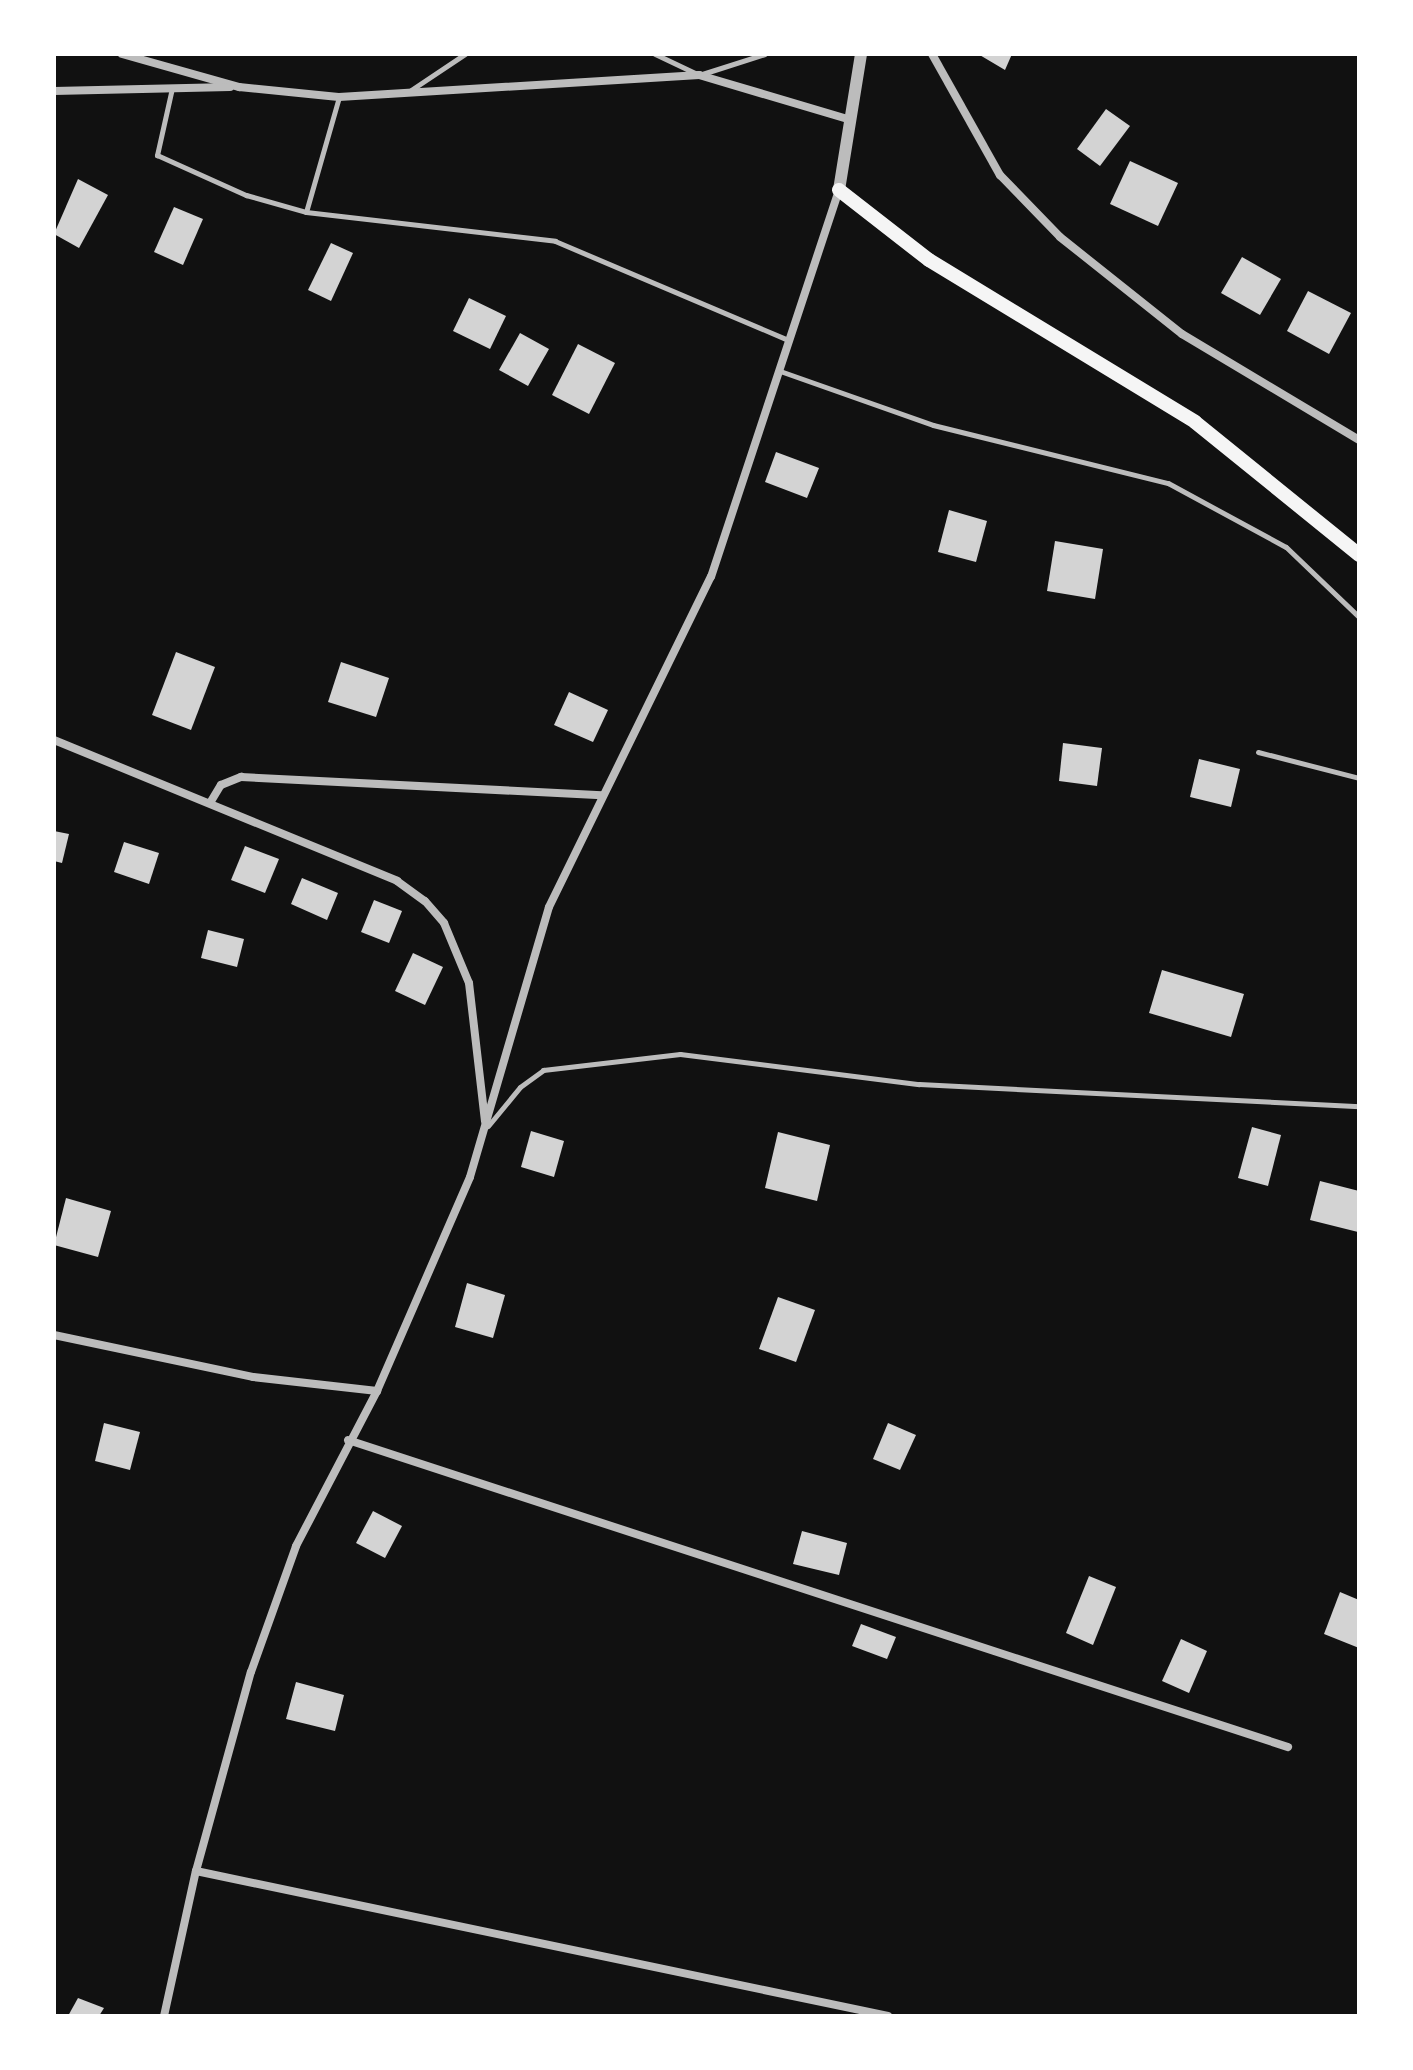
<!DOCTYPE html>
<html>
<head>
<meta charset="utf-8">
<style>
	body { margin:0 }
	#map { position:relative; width:1413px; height:2070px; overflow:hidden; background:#111; font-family:Lato,sans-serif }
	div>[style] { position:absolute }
	.building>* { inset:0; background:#d3d3d3 }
	.service>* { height:5px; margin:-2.5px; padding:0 2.5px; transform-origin:2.5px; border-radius:2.5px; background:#bcbcbc }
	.minor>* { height:8px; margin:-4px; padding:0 4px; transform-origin:4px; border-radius:4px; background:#bcbcbc }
	.tertiary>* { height:12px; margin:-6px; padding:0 6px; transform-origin:6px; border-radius:6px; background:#bcbcbc }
	.secondary>* { height:14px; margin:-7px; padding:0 7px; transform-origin:7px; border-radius:7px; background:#f5f5f5 }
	span { translate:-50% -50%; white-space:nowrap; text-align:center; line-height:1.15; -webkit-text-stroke:7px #fff; paint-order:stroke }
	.frame { position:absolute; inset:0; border:56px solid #fff; pointer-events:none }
</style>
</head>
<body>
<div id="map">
	<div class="building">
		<i style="clip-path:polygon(978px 54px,1012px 54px,1005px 70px)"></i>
		<i style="clip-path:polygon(1106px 109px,1130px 126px,1100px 166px,1077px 149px)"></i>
		<i style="clip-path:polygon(1130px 161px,1178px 183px,1158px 226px,1110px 204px)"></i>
		<i style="clip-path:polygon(78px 179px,108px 195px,79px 248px,54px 234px)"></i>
		<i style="clip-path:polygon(174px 207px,203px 219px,183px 265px,154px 252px)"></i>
		<i style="clip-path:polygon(331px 243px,353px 253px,331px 301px,308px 290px)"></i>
		<i style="clip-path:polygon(1242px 257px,1281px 279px,1260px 315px,1221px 293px)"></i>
		<i style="clip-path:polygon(1308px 291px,1351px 313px,1329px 354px,1287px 331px)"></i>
		<i style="clip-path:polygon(469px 298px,506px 316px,490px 349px,453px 331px)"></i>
		<i style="clip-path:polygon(520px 333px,549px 349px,528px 386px,499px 370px)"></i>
		<i style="clip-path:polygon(578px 344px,615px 363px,589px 414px,552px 395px)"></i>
		<i style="clip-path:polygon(776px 452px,819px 468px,807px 498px,765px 482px)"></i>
		<i style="clip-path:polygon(949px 510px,987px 521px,976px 562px,938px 552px)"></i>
		<i style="clip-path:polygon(1055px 541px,1103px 549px,1095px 599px,1047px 591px)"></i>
		<i style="clip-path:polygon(176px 652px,215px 667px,191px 730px,152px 715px)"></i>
		<i style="clip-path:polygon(341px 662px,389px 678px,376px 717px,328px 702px)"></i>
		<i style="clip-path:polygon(569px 692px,608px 710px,593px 742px,554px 725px)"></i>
		<i style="clip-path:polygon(1063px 743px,1102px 748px,1097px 786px,1059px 781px)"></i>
		<i style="clip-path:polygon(1199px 759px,1240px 769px,1231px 807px,1190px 797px)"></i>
		<i style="clip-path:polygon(54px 831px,69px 834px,62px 863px,54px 861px)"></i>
		<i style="clip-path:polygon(124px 842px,159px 853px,149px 884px,114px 872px)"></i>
		<i style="clip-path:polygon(245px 846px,279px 859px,265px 893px,231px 880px)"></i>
		<i style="clip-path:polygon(302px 878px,338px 893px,327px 920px,291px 904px)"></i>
		<i style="clip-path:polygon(374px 900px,402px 911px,389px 943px,361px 932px)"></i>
		<i style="clip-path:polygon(208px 930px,244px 939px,237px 967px,201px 958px)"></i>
		<i style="clip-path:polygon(413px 953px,443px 967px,425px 1005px,395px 991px)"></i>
		<i style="clip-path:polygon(1162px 970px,1244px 994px,1231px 1037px,1149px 1013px)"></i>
		<i style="clip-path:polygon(1252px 1127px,1281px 1135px,1268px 1186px,1238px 1178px)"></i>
		<i style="clip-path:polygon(531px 1131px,564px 1141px,554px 1177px,521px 1167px)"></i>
		<i style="clip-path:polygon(778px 1132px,830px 1145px,817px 1201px,765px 1188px)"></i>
		<i style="clip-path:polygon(1320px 1181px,1359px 1191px,1358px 1232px,1310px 1220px)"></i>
		<i style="clip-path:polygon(66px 1198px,111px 1211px,98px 1257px,54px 1245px)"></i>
		<i style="clip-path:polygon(467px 1283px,505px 1295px,493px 1338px,455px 1327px)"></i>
		<i style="clip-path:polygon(778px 1297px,815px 1310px,796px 1362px,759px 1349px)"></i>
		<i style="clip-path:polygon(104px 1423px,140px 1432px,130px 1470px,95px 1461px)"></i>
		<i style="clip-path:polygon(888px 1423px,916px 1435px,900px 1470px,873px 1459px)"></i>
		<i style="clip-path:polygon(373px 1511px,402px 1526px,385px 1558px,356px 1543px)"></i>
		<i style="clip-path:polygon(802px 1531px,847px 1543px,839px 1575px,793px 1564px)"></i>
		<i style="clip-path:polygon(1089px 1576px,1116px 1587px,1093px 1645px,1066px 1633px)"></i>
		<i style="clip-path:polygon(1340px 1592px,1359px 1600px,1359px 1648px,1324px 1634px)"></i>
		<i style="clip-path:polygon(861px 1624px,896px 1637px,887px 1659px,852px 1646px)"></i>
		<i style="clip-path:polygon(1181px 1639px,1207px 1651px,1189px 1693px,1162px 1681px)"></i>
		<i style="clip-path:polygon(296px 1682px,344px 1695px,335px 1731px,286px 1719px)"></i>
		<i style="clip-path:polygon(78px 1998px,104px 2008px,99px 2016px,68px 2016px)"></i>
	</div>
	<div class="service">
		<i style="left:655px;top:54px;width:49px;rotate:25.5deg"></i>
		<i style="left:699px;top:75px;width:69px;rotate:-17.7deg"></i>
		<i style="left:172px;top:88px;width:69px;rotate:102.6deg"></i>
		<i style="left:157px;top:155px;width:98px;rotate:24.2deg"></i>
		<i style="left:246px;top:195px;width:62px;rotate:15.8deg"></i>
		<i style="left:306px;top:212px;width:251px;rotate:6.6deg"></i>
		<i style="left:555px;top:241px;width:253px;rotate:23deg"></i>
		<i style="left:411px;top:90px;width:65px;rotate:-33.7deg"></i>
		<i style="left:306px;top:212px;width:120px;rotate:-74deg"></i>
		<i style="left:780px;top:371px;width:162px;rotate:19.4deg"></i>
		<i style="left:933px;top:425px;width:242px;rotate:13.9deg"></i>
		<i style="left:1168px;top:483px;width:134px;rotate:28.5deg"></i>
		<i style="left:1286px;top:547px;width:101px;rotate:43.8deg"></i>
		<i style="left:1258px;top:752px;width:104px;rotate:14.4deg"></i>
		<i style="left:488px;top:1126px;width:50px;rotate:-50.6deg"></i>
		<i style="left:520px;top:1087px;width:29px;rotate:-36deg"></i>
		<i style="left:543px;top:1070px;width:138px;rotate:-6.7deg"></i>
		<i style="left:680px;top:1054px;width:241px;rotate:7.2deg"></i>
		<i style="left:919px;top:1084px;width:441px;rotate:2.9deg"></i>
	</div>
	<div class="minor">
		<i style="left:122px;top:54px;width:122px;rotate:15.8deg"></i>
		<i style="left:239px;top:87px;width:100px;rotate:5.7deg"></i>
		<i style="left:339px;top:97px;width:361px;rotate:-3.5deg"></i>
		<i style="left:699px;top:75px;width:155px;rotate:16.5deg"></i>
		<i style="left:932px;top:54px;width:139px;rotate:60.7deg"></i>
		<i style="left:1000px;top:175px;width:86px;rotate:45.9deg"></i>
		<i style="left:1060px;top:237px;width:156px;rotate:38.5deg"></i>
		<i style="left:1182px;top:334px;width:206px;rotate:30.9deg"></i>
		<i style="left:54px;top:91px;width:176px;rotate:-1.3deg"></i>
		<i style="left:54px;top:740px;width:371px;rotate:22.3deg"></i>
		<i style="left:397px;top:881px;width:34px;rotate:36deg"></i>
		<i style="left:425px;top:901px;width:29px;rotate:49deg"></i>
		<i style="left:444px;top:923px;width:65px;rotate:67.4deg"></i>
		<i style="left:469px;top:983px;width:139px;rotate:83.4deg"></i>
		<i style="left:210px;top:803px;width:21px;rotate:-59deg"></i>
		<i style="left:221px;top:785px;width:22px;rotate:-22deg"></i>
		<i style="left:241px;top:777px;width:361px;rotate:2.9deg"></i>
		<i style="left:54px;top:1335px;width:203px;rotate:11.9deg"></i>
		<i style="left:253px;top:1377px;width:125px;rotate:6.4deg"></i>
		<i style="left:348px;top:1440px;width:989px;rotate:18.09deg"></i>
		<i style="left:196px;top:1871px;width:707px;rotate:11.83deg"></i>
		<i style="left:164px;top:2016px;width:148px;rotate:-77.6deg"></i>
		<i style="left:196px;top:1871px;width:206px;rotate:-74.6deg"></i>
		<i style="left:251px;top:1672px;width:134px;rotate:-70.3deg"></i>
		<i style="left:296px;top:1546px;width:175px;rotate:-62.4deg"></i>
		<i style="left:377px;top:1391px;width:233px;rotate:-66.5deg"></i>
		<i style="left:470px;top:1177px;width:281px;rotate:-73.7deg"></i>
		<i style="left:549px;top:907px;width:368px;rotate:-63.9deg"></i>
		<i style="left:711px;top:577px;width:408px;rotate:-71.7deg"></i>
	</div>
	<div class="tertiary">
		<i style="left:839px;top:190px;width:138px;rotate:-80.8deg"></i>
	</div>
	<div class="secondary">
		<i style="left:839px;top:190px;width:114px;rotate:37.9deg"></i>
		<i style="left:929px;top:260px;width:311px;rotate:31.3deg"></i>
		<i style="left:1195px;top:422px;width:211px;rotate:39deg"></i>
	</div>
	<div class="frame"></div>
</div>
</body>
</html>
